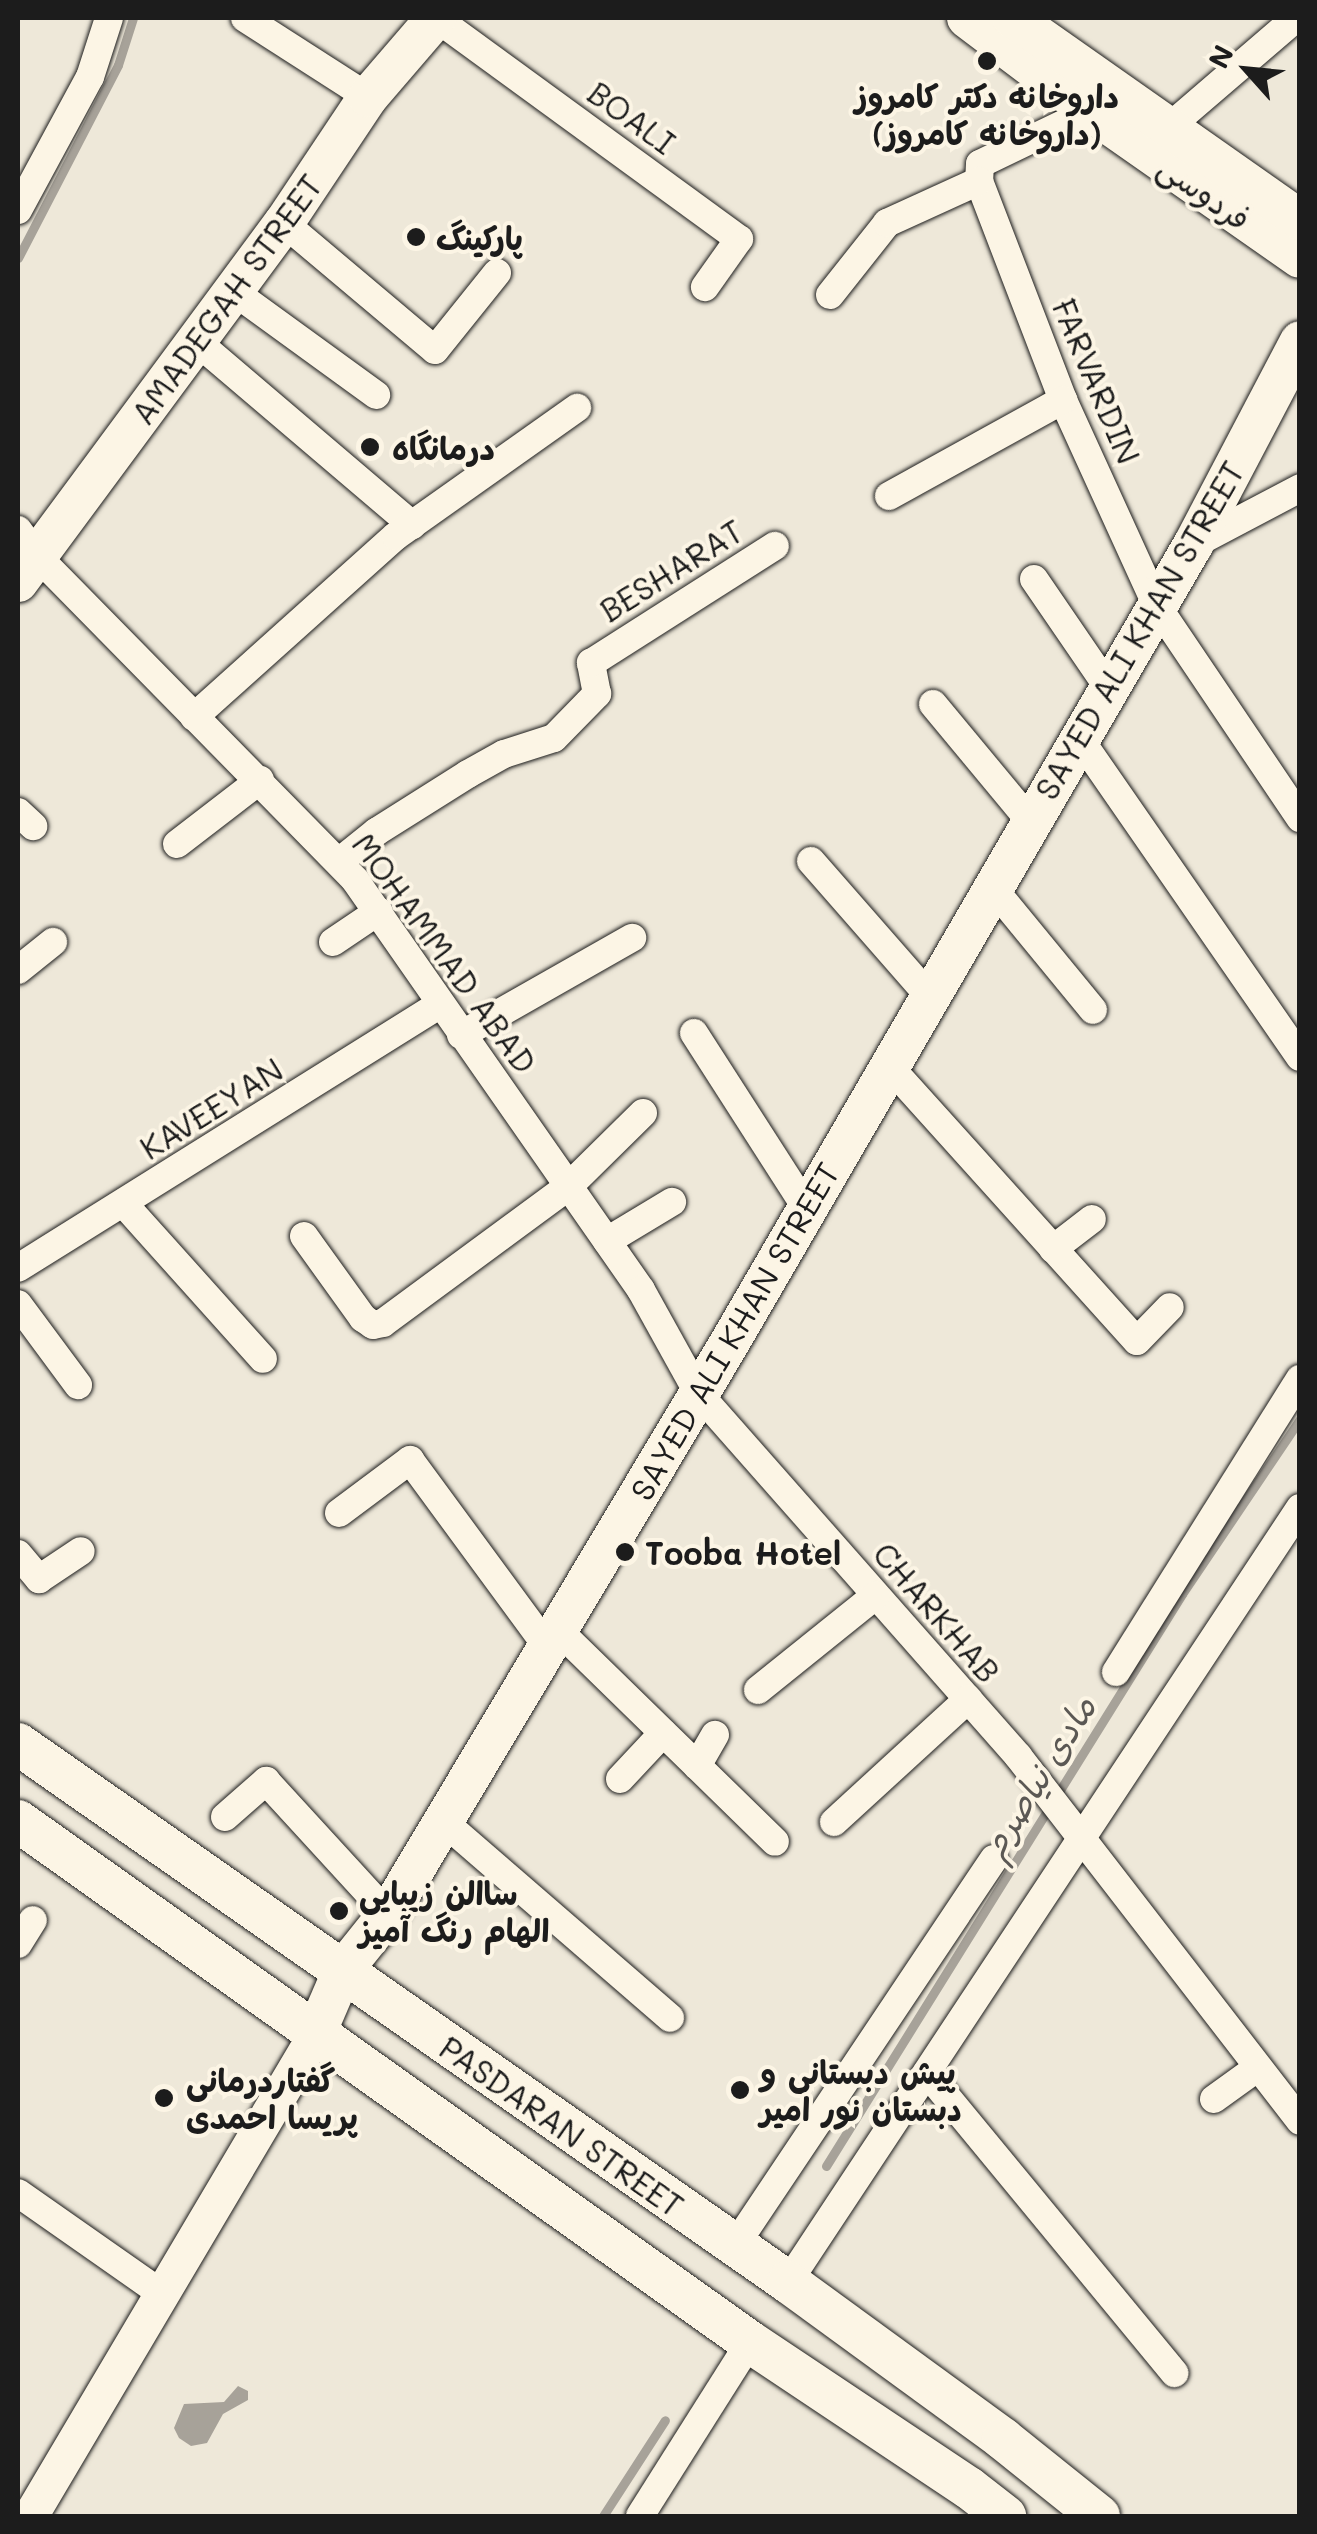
<!DOCTYPE html>
<html>
<head>
<meta charset="utf-8">
<style>
	body { margin:0 }
	#map { position:relative; width:1317px; height:2534px; overflow:hidden; background:#eee8d9; font-family:Mali,"Playpen Sans Arabic",sans-serif }
	div>[style] { position:absolute }
	.water>* { inset:0; background:#a7a299 }
	.stream>* { height:9px; margin:-4.5px; padding:0 4.5px; transform-origin:4.5px; border-radius:4.5px; background:#a7a299 }
	.roads { filter:drop-shadow(0 0 2px #1c1c1c) drop-shadow(0 0 2px #1c1c1c) }
	.minor>* { height:28px; margin:-14px; padding:0 14px; transform-origin:14px; border-radius:14px; background:#fcf5e5 }
	.tertiary>* { height:35px; margin:-17.5px; padding:0 17.5px; transform-origin:17.5px; border-radius:17.5px; background:#fcf5e5 }
	.secondary>* { height:40px; margin:-20px; padding:0 20px; transform-origin:20px; border-radius:20px; background:#fcf5e5 }
	.primary>* { height:42px; margin:-21px; padding:0 21px; transform-origin:21px; border-radius:21px; background:#fcf5e5 }
	.dots>* { width:28px; height:28px; translate:-50% -50%; box-sizing:border-box; border:5px solid #fcf5e5; border-radius:50% }
	span { translate:-50% -50%; white-space:nowrap; text-align:center; line-height:1.15; -webkit-text-stroke:8px #fcf5e5; paint-order:stroke }
	.poi-label { font-size:32px; color:#1c1c1c; font-weight:700 }
	.left { translate:0 -50%; text-align:left }
	.street-label { font-size:32px; color:#1c1c1c }
	.water-label { font-size:35px; color:#5b5854; font-style:italic }
	.frame { position:absolute; inset:0; border:20px solid #1c1c1c; pointer-events:none }
	.north { position:absolute; left:1197px; top:20px; width:100px; height:100px; -webkit-text-stroke:8px #fcf5e5; paint-order:stroke; rotate:297deg; font-size:28px; font-weight:700; line-height:40px; text-align:center; color:#1c1c1c }
	.north::after { content:''; display:block; margin:auto; width:35px; height:45px; background:#1c1c1c; clip-path:polygon(50% 0,100% 100%,50% 72%,0 100%) }
</style>
</head>
<body>
<div id="map">
	<div class="water">
		<i style="clip-path:polygon(238px 2386px,248px 2391px,248px 2400px,223px 2414px,207px 2443px,191px 2446px,179px 2438px,174px 2428px,184px 2404px,224px 2402px)"></i>
	</div>
	<div class="stream">
		<i style="left:18px;top:258px;width:217px;rotate:-62.6deg"></i>
		<i style="left:118px;top:65px;width:49px;rotate:-72.3deg"></i>
		<i style="left:826px;top:2166px;width:674px;rotate:-58.1deg"></i>
		<i style="left:1182px;top:1594px;width:211px;rotate:-56deg"></i>
		<i style="left:603px;top:2516px;width:114px;rotate:-57.1deg"></i>
	</div>
	<div class="roads">
		<div class="minor">
			<i style="left:245px;top:18px;width:146px;rotate:32.7deg"></i>
			<i style="left:436px;top:18px;width:375px;rotate:36.1deg"></i>
			<i style="left:739px;top:239px;width:59px;rotate:125.3deg"></i>
			<i style="left:1090px;top:111px;width:122px;rotate:154.3deg"></i>
			<i style="left:980px;top:164px;width:17px;rotate:93deg"></i>
			<i style="left:979px;top:181px;width:235px;rotate:69deg"></i>
			<i style="left:1063px;top:400px;width:226px;rotate:65.5deg"></i>
			<i style="left:1157px;top:606px;width:256px;rotate:56deg"></i>
			<i style="left:1168px;top:128px;width:169px;rotate:-40.7deg"></i>
			<i style="left:18px;top:210px;width:151px;rotate:-61.6deg"></i>
			<i style="left:90px;top:77px;width:62px;rotate:-72.1deg"></i>
			<i style="left:284px;top:223px;width:197px;rotate:40.1deg"></i>
			<i style="left:435px;top:350px;width:99px;rotate:-51.2deg"></i>
			<i style="left:233px;top:291px;width:177px;rotate:36deg"></i>
			<i style="left:830px;top:295px;width:92px;rotate:-51.6deg"></i>
			<i style="left:887px;top:223px;width:101px;rotate:-24.5deg"></i>
			<i style="left:196px;top:341px;width:284px;rotate:40.4deg"></i>
			<i style="left:889px;top:496px;width:199px;rotate:-28.9deg"></i>
			<i style="left:18px;top:530px;width:32px;rotate:54deg"></i>
			<i style="left:37px;top:556px;width:454px;rotate:45.5deg"></i>
			<i style="left:355px;top:880px;width:500px;rotate:55.1deg"></i>
			<i style="left:641px;top:1290px;width:118px;rotate:61deg"></i>
			<i style="left:698px;top:1393px;width:484px;rotate:48.6deg"></i>
			<i style="left:1018px;top:1756px;width:461px;rotate:52.3deg"></i>
			<i style="left:1194px;top:544px;width:120px;rotate:-27.8deg"></i>
			<i style="left:1034px;top:579px;width:131px;rotate:55.6deg"></i>
			<i style="left:933px;top:704px;width:152px;rotate:50.3deg"></i>
			<i style="left:194px;top:717px;width:271px;rotate:-41.9deg"></i>
			<i style="left:396px;top:536px;width:222px;rotate:-35.3deg"></i>
			<i style="left:1079px;top:738px;width:388px;rotate:55.3deg"></i>
			<i style="left:18px;top:812px;width:21px;rotate:43deg"></i>
			<i style="left:177px;top:844px;width:105px;rotate:-37.6deg"></i>
			<i style="left:811px;top:861px;width:179px;rotate:48.8deg"></i>
			<i style="left:339px;top:862px;width:48px;rotate:-39deg"></i>
			<i style="left:376px;top:832px;width:109px;rotate:-32.2deg"></i>
			<i style="left:468px;top:774px;width:41px;rotate:-29.1deg"></i>
			<i style="left:504px;top:754px;width:52px;rotate:-17.7deg"></i>
			<i style="left:554px;top:738px;width:62px;rotate:-45.7deg"></i>
			<i style="left:597px;top:694px;width:32px;rotate:-101deg"></i>
			<i style="left:591px;top:663px;width:218px;rotate:-32.5deg"></i>
			<i style="left:992px;top:887px;width:159px;rotate:50.6deg"></i>
			<i style="left:333px;top:942px;width:55px;rotate:-34deg"></i>
			<i style="left:18px;top:970px;width:45px;rotate:-38.7deg"></i>
			<i style="left:694px;top:1033px;width:209px;rotate:57.3deg"></i>
			<i style="left:461px;top:1035px;width:197px;rotate:-29.6deg"></i>
			<i style="left:889px;top:1066px;width:370px;rotate:48deg"></i>
			<i style="left:1137px;top:1341px;width:47px;rotate:-45.9deg"></i>
			<i style="left:124px;top:1204px;width:208px;rotate:48.1deg"></i>
			<i style="left:304px;top:1236px;width:101px;rotate:54.3deg"></i>
			<i style="left:363px;top:1318px;width:12px;rotate:35deg"></i>
			<i style="left:373px;top:1325px;width:10px;rotate:-11deg"></i>
			<i style="left:383px;top:1323px;width:231px;rotate:-36.4deg"></i>
			<i style="left:569px;top:1186px;width:104px;rotate:-44.6deg"></i>
			<i style="left:607px;top:1241px;width:76px;rotate:-31deg"></i>
			<i style="left:1053px;top:1249px;width:49px;rotate:-37.6deg"></i>
			<i style="left:18px;top:1268px;width:498px;rotate:-32deg"></i>
			<i style="left:18px;top:1304px;width:101px;rotate:53.5deg"></i>
			<i style="left:339px;top:1513px;width:89px;rotate:-36.7deg"></i>
			<i style="left:410px;top:1460px;width:233px;rotate:53.7deg"></i>
			<i style="left:18px;top:1554px;width:33px;rotate:50deg"></i>
			<i style="left:39px;top:1579px;width:50px;rotate:-33.7deg"></i>
			<i style="left:558px;top:1630px;width:303px;rotate:44.3deg"></i>
			<i style="left:1116px;top:1672px;width:346px;rotate:-57.9deg"></i>
			<i style="left:758px;top:1690px;width:151px;rotate:-38.8deg"></i>
			<i style="left:697px;top:1766px;width:36px;rotate:-60deg"></i>
			<i style="left:620px;top:1779px;width:63px;rotate:-46.9deg"></i>
			<i style="left:225px;top:1817px;width:55px;rotate:-41.3deg"></i>
			<i style="left:266px;top:1781px;width:180px;rotate:47.5deg"></i>
			<i style="left:444px;top:1822px;width:299px;rotate:40.9deg"></i>
			<i style="left:834px;top:1822px;width:182px;rotate:-42.5deg"></i>
			<i style="left:18px;top:1944px;width:28px;rotate:-58deg"></i>
			<i style="left:927px;top:2073px;width:389px;rotate:50.5deg"></i>
			<i style="left:1214px;top:2099px;width:53px;rotate:-35.8deg"></i>
			<i style="left:18px;top:2193px;width:176px;rotate:35deg"></i>
			<i style="left:734px;top:2247px;width:467px;rotate:-56.2deg"></i>
			<i style="left:788px;top:2282px;width:928px;rotate:-56.52deg"></i>
			<i style="left:640px;top:2516px;width:206px;rotate:-57.7deg"></i>
		</div>
		<div class="tertiary">
			<i style="left:30px;top:2516px;width:561px;rotate:-59.37deg"></i>
		</div>
		<div class="secondary">
			<i style="left:967px;top:18px;width:154px;rotate:37.1deg"></i>
			<i style="left:1090px;top:111px;width:256px;rotate:35deg"></i>
			<i style="left:1013px;top:18px;width:351px;rotate:35.1deg"></i>
			<i style="left:18px;top:582px;width:447px;rotate:-53.5deg"></i>
			<i style="left:284px;top:223px;width:151px;rotate:-56.3deg"></i>
			<i style="left:368px;top:97px;width:104px;rotate:-49.3deg"></i>
			<i style="left:316px;top:2033px;width:69px;rotate:-66.8deg"></i>
			<i style="left:343px;top:1970px;width:72px;rotate:-51.2deg"></i>
			<i style="left:388px;top:1914px;width:666px;rotate:-59.12deg"></i>
			<i style="left:730px;top:1342px;width:922px;rotate:-59.85deg"></i>
			<i style="left:1193px;top:545px;width:230px;rotate:-62.3deg"></i>
		</div>
		<div class="primary">
			<i style="left:18px;top:1744px;width:939px;rotate:34.94deg"></i>
			<i style="left:788px;top:2282px;width:266px;rotate:36.1deg"></i>
			<i style="left:1003px;top:2439px;width:123px;rotate:38.7deg"></i>
			<i style="left:18px;top:1821px;width:898px;rotate:35.44deg"></i>
			<i style="left:750px;top:2342px;width:263px;rotate:33.7deg"></i>
			<i style="left:969px;top:2488px;width:46px;rotate:37.9deg"></i>
		</div>
	</div>
	<div class="dots">
		<i style="left:987px;top:61px;background:#1c1c1c"></i>
		<i style="left:416px;top:237px;background:#1c1c1c"></i>
		<i style="left:370px;top:447px;background:#1c1c1c"></i>
		<i style="left:625px;top:1552px;background:#1c1c1c"></i>
		<i style="left:339px;top:1911px;background:#1c1c1c"></i>
		<i style="left:740px;top:2090px;background:#1c1c1c"></i>
		<i style="left:164px;top:2098px;background:#1c1c1c"></i>
	</div>
	<div class="poi-label">
		<span style="left:987px;top:114px">داروخانه دکتر کامروز<br>(داروخانه کامروز)</span>
		<span class="left" style="left:436px;top:237px">پارکینگ</span>
		<span class="left" style="left:392px;top:447px">درمانگاه</span>
		<span class="left" style="left:645px;top:1552px">Tooba Hotel</span>
		<span class="left" style="left:359px;top:1911px">ساالن زیبایی<br>الهام رنگ آمیز</span>
		<span class="left" style="left:760px;top:2090px">پیش دبستانی و<br>دبستان نور امیر</span>
		<span class="left" style="left:186px;top:2098px">گفتاردرمانی<br>پریسا احمدی</span>
	</div>
	<div class="street-label">
		<span style="left:632px;top:117px;rotate:36deg">BOALI</span>
		<span style="left:1205px;top:192px;rotate:35deg">فردوسی</span>
		<span style="left:226px;top:299px;rotate:-54deg">AMADEGAH STREET</span>
		<span style="left:1097px;top:381px;rotate:67deg">FARVARDIN</span>
		<span style="left:671px;top:570px;rotate:-32deg">BESHARAT</span>
		<span style="left:1139px;top:630px;rotate:-60deg">SAYED ALI KHAN STREET</span>
		<span style="left:445px;top:953px;rotate:54deg">MOHAMMAD ABAD</span>
		<span style="left:211px;top:1108px;rotate:-32deg">KAVEEYAN</span>
		<span style="left:734px;top:1331px;rotate:-60deg">SAYED ALI KHAN STREET</span>
		<span style="left:937px;top:1612px;rotate:49deg">CHARKHAB</span>
		<span style="left:562px;top:2126px;rotate:35deg">PASDARAN STREET</span>
	</div>
	<div class="water-label">
		<span style="left:1037px;top:1776px;rotate:-58deg">مادی نیاصرم</span>
	</div>
	<div class="frame"></div>
	<div class="north">N</div>
</div>
</body>
</html>
